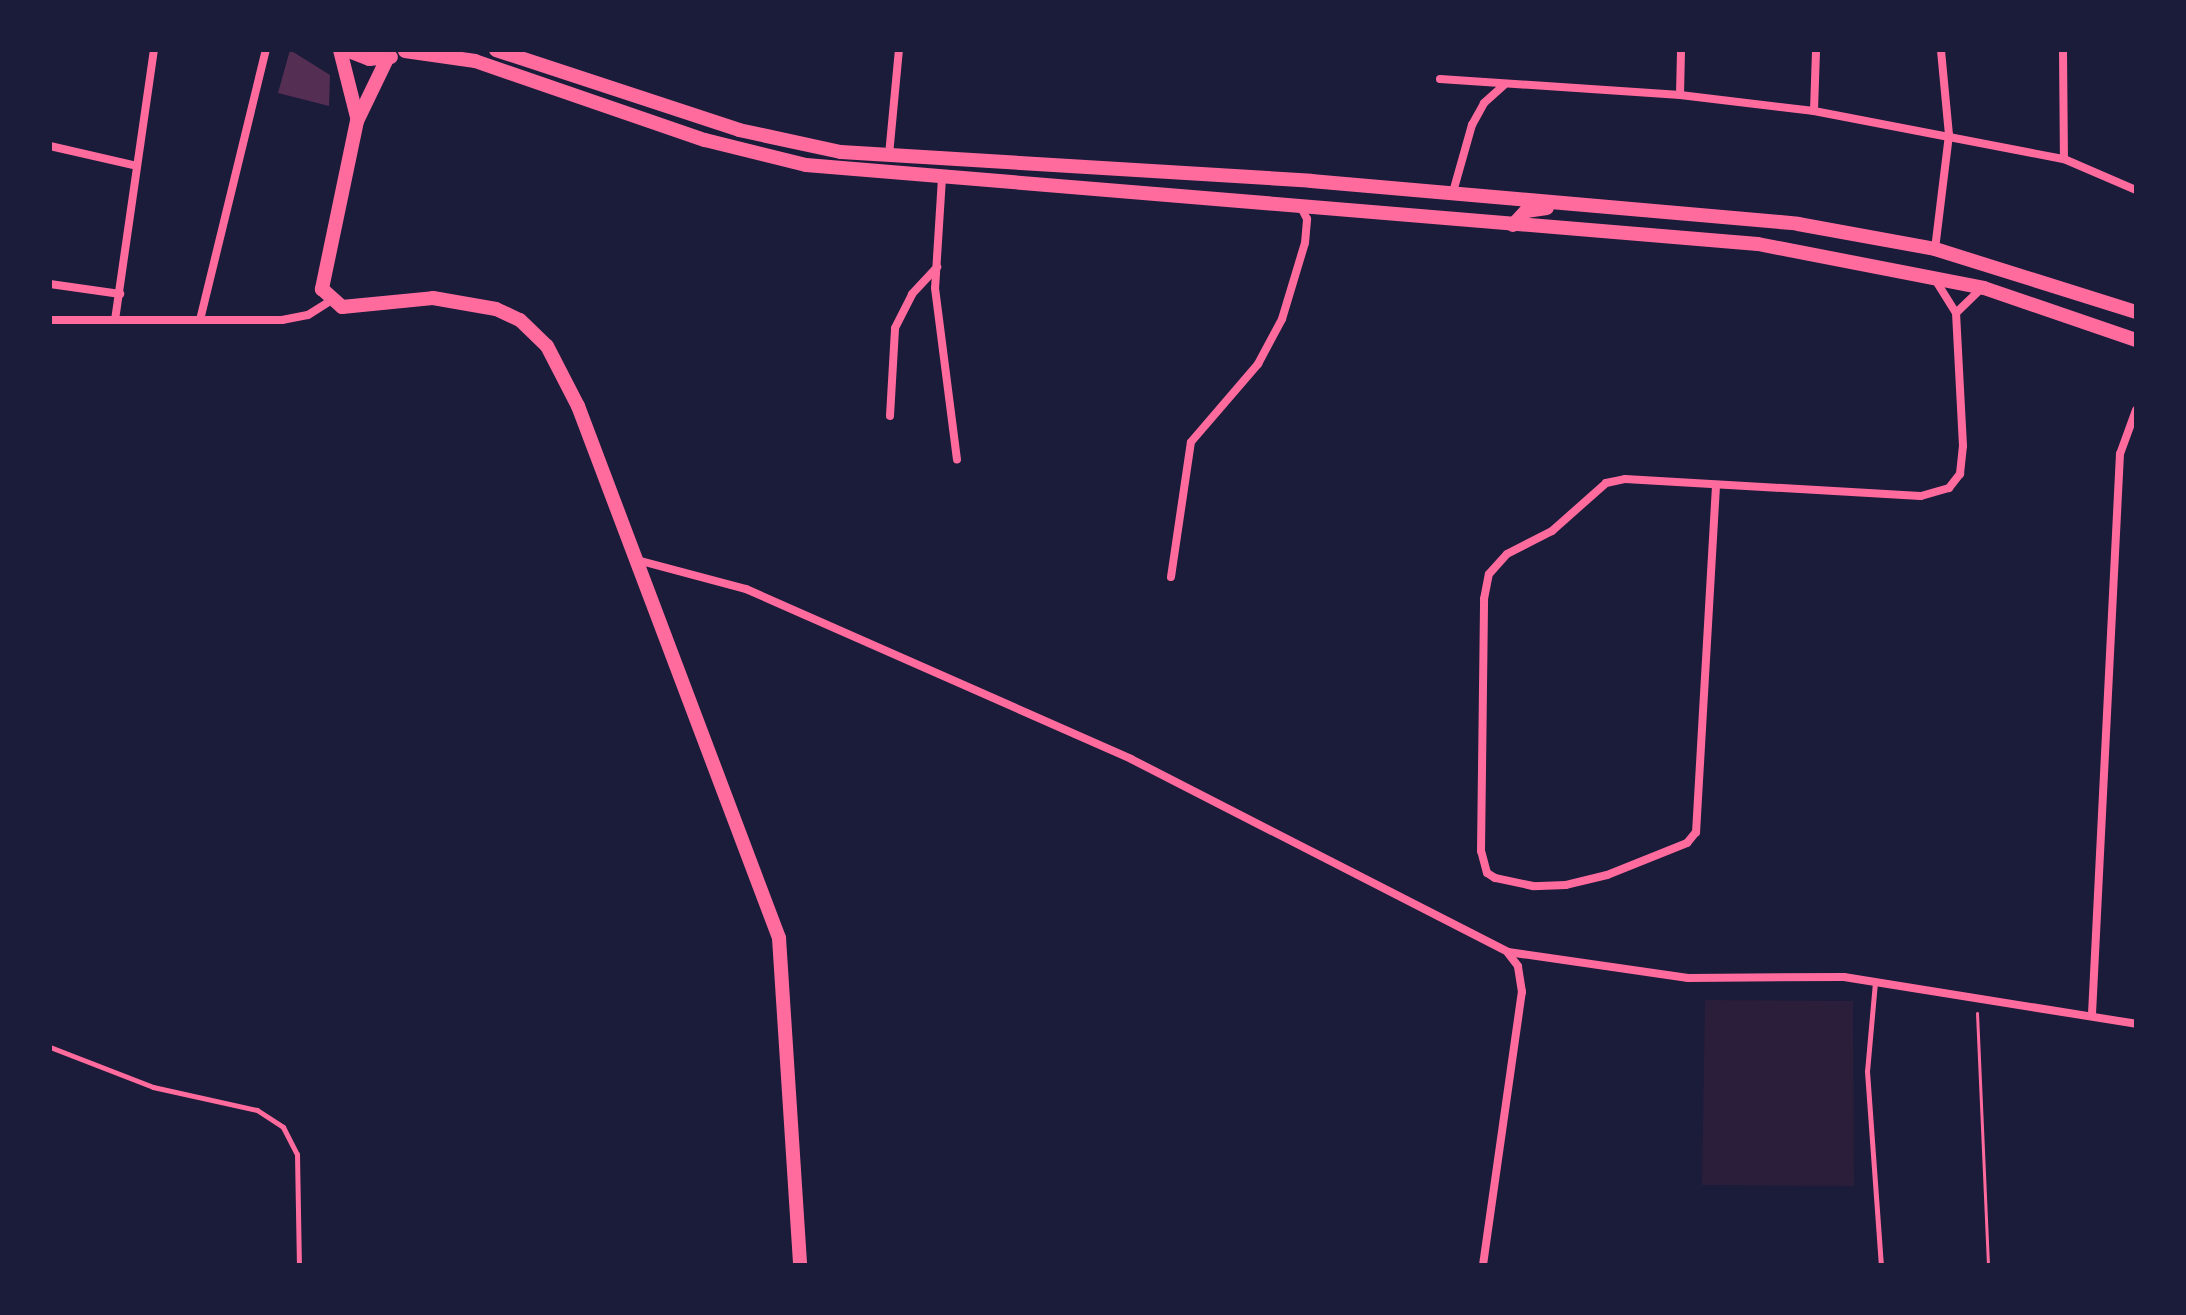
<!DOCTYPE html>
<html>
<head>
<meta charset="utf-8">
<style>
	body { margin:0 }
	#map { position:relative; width:2186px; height:1315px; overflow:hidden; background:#1b1b3a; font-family:"Asap Condensed",sans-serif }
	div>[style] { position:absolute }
	.green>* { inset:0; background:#2a1e3b }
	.building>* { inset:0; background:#542f53 }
	.path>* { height:3px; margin:-1.5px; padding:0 1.5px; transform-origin:1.5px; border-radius:1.5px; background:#ff6b9d }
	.service>* { height:5px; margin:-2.5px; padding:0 2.5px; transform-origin:2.5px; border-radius:2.5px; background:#ff6b9d }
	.minor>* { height:8px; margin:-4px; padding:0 4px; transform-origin:4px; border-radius:4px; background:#ff6b9d }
	.tertiary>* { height:14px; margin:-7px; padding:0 7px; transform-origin:7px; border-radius:7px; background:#ff6b9d }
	span { translate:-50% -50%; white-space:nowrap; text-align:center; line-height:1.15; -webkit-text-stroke:6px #1b1b3a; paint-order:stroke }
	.frame { position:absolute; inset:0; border:52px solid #1b1b3a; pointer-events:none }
</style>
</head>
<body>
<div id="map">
	<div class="green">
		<i style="clip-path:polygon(1705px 1000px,1853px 1001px,1854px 1186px,1702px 1185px)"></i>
	</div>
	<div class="building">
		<i style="clip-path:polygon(290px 50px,330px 75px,329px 106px,278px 93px)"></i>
	</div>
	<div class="path">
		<i style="left:1977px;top:1013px;width:252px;rotate:87.5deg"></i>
	</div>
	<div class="service">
		<i style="left:1875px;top:982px;width:89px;rotate:95.1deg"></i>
		<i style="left:1867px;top:1071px;width:195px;rotate:85.9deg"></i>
		<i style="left:50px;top:1047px;width:110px;rotate:21.2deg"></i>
		<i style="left:153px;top:1087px;width:107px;rotate:12.5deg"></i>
		<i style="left:257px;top:1110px;width:31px;rotate:33deg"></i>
		<i style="left:283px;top:1127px;width:30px;rotate:63deg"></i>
		<i style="left:297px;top:1154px;width:111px;rotate:89deg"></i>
	</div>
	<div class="minor">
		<i style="left:2063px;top:50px;width:109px;rotate:89.5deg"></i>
		<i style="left:1440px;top:79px;width:241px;rotate:3.8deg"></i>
		<i style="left:1680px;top:95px;width:135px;rotate:6.8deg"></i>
		<i style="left:1814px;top:111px;width:255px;rotate:10.9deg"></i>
		<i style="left:2064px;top:159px;width:78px;rotate:23.3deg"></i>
		<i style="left:1680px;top:95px;width:45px;rotate:-88.7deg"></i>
		<i style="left:1814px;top:111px;width:61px;rotate:-88.1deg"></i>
		<i style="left:50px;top:146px;width:89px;rotate:12.9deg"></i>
		<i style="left:889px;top:155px;width:105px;rotate:-84.6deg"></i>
		<i style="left:942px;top:178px;width:110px;rotate:93.6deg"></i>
		<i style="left:935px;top:288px;width:173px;rotate:82.7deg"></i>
		<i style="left:1453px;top:192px;width:70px;rotate:-74.2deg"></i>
		<i style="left:1472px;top:125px;width:25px;rotate:-61deg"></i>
		<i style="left:1484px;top:103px;width:27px;rotate:-42deg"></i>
		<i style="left:1935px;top:249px;width:115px;rotate:-83deg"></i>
		<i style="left:1949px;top:135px;width:85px;rotate:-95.4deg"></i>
		<i style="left:50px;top:284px;width:71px;rotate:8.1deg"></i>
		<i style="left:1956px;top:313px;width:35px;rotate:-44deg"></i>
		<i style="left:50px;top:320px;width:232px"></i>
		<i style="left:282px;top:320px;width:26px;rotate:-11deg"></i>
		<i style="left:308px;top:315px;width:26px;rotate:-32deg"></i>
		<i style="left:115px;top:320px;width:273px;rotate:-81.8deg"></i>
		<i style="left:200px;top:320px;width:278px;rotate:-76.3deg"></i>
		<i style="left:890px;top:416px;width:88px;rotate:-86.7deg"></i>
		<i style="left:895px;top:328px;width:38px;rotate:-63deg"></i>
		<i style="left:912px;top:294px;width:37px;rotate:-47deg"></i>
		<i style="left:1716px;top:486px;width:347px;rotate:93.3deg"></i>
		<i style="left:1696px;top:832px;width:14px;rotate:129deg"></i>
		<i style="left:1687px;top:843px;width:86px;rotate:158.2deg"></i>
		<i style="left:1607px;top:875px;width:42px;rotate:166.3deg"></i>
		<i style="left:1566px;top:885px;width:33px;rotate:178deg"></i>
		<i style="left:1533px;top:886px;width:39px;rotate:-168deg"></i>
		<i style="left:1495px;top:878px;width:9px;rotate:-148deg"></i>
		<i style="left:1487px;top:873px;width:23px;rotate:-105deg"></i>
		<i style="left:1481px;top:851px;width:252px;rotate:-89.3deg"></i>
		<i style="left:1484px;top:599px;width:25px;rotate:-79deg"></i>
		<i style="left:1489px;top:574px;width:27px;rotate:-48deg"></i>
		<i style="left:1507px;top:554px;width:51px;rotate:-27.1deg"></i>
		<i style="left:1552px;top:531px;width:72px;rotate:-41.6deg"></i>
		<i style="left:1606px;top:483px;width:19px;rotate:-12deg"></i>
		<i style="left:1625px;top:479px;width:296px;rotate:3.3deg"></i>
		<i style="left:1921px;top:496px;width:29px;rotate:-16deg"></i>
		<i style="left:1949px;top:488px;width:18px;rotate:-52deg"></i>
		<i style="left:1960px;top:474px;width:28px;rotate:-84deg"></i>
		<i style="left:1963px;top:446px;width:133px;rotate:-93deg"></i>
		<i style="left:1956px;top:313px;width:39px;rotate:-122deg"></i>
		<i style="left:637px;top:560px;width:113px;rotate:14.9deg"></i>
		<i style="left:746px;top:589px;width:421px;rotate:23.8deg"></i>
		<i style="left:1131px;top:759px;width:424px;rotate:27.1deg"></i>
		<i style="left:1508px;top:952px;width:182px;rotate:8.2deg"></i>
		<i style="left:1688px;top:978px;width:156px;rotate:-0.4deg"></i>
		<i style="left:1844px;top:977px;width:296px;rotate:9.1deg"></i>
		<i style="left:1171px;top:577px;width:136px;rotate:-81.6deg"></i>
		<i style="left:1191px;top:442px;width:103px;rotate:-49.3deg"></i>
		<i style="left:1258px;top:364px;width:51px;rotate:-61.9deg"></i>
		<i style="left:1282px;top:319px;width:79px;rotate:-73.2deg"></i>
		<i style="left:1305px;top:243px;width:24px;rotate:-85deg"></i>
		<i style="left:1307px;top:219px;width:13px;rotate:-117deg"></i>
		<i style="left:2092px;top:1014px;width:561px;rotate:-87.14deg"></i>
		<i style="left:2120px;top:454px;width:47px;rotate:-70deg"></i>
		<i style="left:1483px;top:1265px;width:276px;rotate:-81.9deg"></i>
		<i style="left:1522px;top:992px;width:26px;rotate:-99deg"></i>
		<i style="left:1518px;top:966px;width:16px;rotate:-128deg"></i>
	</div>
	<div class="tertiary">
		<i style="left:340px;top:50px;width:69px;rotate:75.8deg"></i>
		<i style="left:346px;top:50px;width:25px;rotate:21deg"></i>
		<i style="left:369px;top:59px;width:22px;rotate:-5deg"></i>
		<i style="left:496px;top:50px;width:256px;rotate:18.2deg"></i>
		<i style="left:739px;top:130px;width:104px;rotate:12.2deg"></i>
		<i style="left:841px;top:152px;width:471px;rotate:3.5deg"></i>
		<i style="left:1311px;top:181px;width:489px;rotate:5deg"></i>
		<i style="left:1798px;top:224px;width:139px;rotate:10.3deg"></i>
		<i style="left:1935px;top:249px;width:211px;rotate:17.4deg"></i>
		<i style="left:405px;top:51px;width:71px;rotate:8.1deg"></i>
		<i style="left:475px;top:61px;width:243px;rotate:19deg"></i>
		<i style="left:705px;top:140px;width:104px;rotate:13.9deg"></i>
		<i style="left:806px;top:165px;width:955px;rotate:4.74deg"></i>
		<i style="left:1758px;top:244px;width:230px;rotate:11deg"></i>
		<i style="left:1984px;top:288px;width:161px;rotate:18.9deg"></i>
		<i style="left:387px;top:59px;width:69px;rotate:115.8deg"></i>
		<i style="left:357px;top:121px;width:172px;rotate:101.8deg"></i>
		<i style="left:322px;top:289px;width:27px;rotate:42deg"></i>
		<i style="left:342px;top:307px;width:91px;rotate:-5.6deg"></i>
		<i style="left:433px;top:298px;width:64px;rotate:9.9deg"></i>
		<i style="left:496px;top:309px;width:26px;rotate:25deg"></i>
		<i style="left:520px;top:320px;width:37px;rotate:44deg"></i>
		<i style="left:547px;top:346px;width:68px;rotate:62.7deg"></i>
		<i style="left:578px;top:406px;width:569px;rotate:69.3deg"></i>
		<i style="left:779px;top:938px;width:328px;rotate:86.3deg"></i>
		<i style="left:1513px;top:225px;width:19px;rotate:-47deg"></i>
		<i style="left:1526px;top:211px;width:21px;rotate:-8deg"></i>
	</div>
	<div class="frame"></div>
</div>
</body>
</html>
